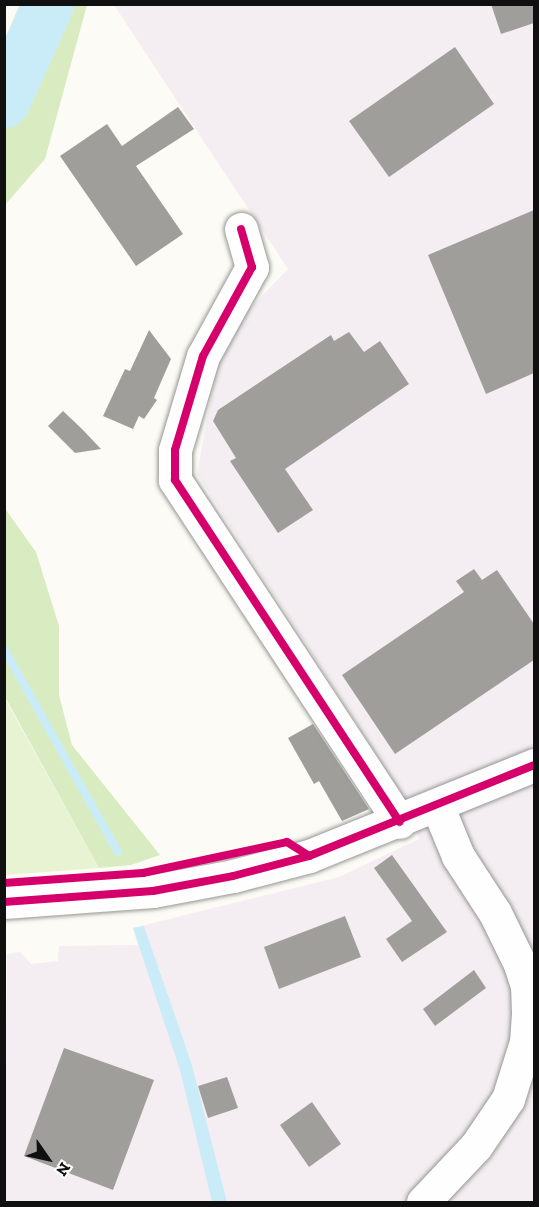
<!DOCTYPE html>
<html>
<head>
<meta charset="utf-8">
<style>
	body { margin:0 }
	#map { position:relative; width:539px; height:1207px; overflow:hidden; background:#fcfbf5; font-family:"Zilla Slab",serif }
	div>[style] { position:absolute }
	.industrial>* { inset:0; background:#f4eef2 }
	.green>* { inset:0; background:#e8f3d4 }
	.forest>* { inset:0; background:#d9ecc1 }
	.water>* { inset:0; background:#caecf8 }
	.stream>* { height:8px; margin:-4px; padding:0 4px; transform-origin:4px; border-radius:4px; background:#caecf8 }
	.river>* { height:51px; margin:-25.5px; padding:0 25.5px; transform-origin:25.5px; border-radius:25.5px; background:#caecf8 }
	.building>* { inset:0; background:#a09e9a }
	.roads { filter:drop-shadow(0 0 2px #969693) drop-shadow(0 0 2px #969693) }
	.minor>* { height:33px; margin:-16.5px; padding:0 16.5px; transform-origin:16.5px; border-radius:16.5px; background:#fffefe }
	.cycleway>* { height:8px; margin:-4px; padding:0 4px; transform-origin:4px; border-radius:4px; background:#d6006c }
	span { translate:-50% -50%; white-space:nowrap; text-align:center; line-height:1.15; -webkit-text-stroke:6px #fff; paint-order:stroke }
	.frame { position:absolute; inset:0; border:6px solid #101010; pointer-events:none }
	.north { position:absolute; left:18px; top:1129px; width:60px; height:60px; -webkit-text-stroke:4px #fff; paint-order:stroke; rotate:124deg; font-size:16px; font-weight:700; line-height:24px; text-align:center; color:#101010 }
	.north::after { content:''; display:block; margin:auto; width:21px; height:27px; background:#101010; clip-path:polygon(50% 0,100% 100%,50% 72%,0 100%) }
</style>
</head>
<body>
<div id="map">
	<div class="industrial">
		<i style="clip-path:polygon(114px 5px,534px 5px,534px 1202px,5px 1202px,7px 954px,20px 952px,31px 964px,58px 961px,59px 946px,138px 945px,133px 928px,339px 877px,419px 839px,405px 799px,197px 474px,222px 337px,288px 269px)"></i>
	</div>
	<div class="green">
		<i style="clip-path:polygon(4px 697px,99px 868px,5px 875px)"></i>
	</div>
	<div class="forest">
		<i style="clip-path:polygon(20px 4px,87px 5px,45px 159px,5px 205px,5px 39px)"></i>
		<i style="clip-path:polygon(4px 507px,36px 552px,59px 626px,59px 695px,72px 745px,160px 855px,131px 865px,99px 868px,5px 697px)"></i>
	</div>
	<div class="water">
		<i style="clip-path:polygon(144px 926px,191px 1062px,227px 1202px,212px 1202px,180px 1070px,133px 928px)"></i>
	</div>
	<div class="stream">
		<i style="left:4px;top:649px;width:233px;rotate:60.7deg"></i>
	</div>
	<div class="river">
		<i style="left:4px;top:102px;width:107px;rotate:-65.8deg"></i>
	</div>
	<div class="building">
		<i style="clip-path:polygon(491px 4px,534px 4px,534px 23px,501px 34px)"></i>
		<i style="clip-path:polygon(455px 47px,494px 104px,389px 177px,349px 121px)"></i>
		<i style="clip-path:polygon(178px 107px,194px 129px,136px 166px,183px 234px,136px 266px,60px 156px,107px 124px,122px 146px)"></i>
		<i style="clip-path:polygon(534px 210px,534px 373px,486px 394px,428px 255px)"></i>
		<i style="clip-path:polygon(149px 330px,171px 359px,154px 398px,157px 400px,144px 419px,139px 416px,133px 429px,103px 416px,125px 369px,130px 371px)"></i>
		<i style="clip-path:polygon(349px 332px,364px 352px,380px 341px,409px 384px,285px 469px,313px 510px,278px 533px,230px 461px,236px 458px,213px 421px,218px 410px,331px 335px,334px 341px)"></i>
		<i style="clip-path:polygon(63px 411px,82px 429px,101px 449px,75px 453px,48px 426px)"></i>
		<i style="clip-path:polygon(474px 569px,482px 580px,497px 570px,534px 624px,534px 660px,395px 754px,342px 675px,464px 592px,456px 581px)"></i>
		<i style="clip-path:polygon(313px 724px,369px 809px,342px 821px,319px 781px,314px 784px,288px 738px)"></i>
		<i style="clip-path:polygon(392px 855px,447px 932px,402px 962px,386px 939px,412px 921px,374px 868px)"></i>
		<i style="clip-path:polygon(345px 916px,361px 957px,279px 989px,264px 947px)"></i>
		<i style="clip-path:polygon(474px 970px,486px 988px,435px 1026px,423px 1009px)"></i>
		<i style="clip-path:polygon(64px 1048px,154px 1080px,113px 1190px,24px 1156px)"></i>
		<i style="clip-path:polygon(227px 1077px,238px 1108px,208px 1118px,198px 1086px)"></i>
		<i style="clip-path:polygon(312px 1102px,341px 1144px,309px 1167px,280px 1125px)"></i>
	</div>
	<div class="roads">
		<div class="minor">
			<i style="left:241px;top:229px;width:40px;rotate:74deg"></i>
			<i style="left:252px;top:267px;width:102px;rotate:118.8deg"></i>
			<i style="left:203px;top:356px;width:98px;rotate:106.6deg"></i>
			<i style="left:175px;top:450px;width:30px;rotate:90deg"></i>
			<i style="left:175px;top:480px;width:409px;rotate:56.7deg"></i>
			<i style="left:4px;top:902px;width:149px;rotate:-4.2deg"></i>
			<i style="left:153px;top:891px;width:81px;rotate:-10.6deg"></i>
			<i style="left:233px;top:876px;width:79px;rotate:-14.7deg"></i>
			<i style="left:309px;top:856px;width:243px;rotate:-22deg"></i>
			<i style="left:423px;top:1202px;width:77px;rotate:-46.6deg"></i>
			<i style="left:476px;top:1146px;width:57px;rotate:-55.8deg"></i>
			<i style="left:508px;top:1099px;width:60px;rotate:-72.5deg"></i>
			<i style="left:526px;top:1042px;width:29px;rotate:-86deg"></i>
			<i style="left:528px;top:1013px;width:27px;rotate:-92deg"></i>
			<i style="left:527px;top:986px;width:25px;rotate:-108deg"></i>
			<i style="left:519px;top:962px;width:55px;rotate:-116.1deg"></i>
			<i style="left:495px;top:913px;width:68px;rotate:-123deg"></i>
			<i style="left:458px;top:856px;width:55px;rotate:-112.4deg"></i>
		</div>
	</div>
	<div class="cycleway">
		<i style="left:241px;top:229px;width:40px;rotate:74deg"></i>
		<i style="left:252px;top:267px;width:102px;rotate:118.8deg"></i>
		<i style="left:203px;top:356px;width:98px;rotate:106.6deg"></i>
		<i style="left:175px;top:450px;width:30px;rotate:90deg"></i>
		<i style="left:175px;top:480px;width:409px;rotate:56.7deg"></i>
		<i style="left:4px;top:883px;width:139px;rotate:-4.1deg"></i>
		<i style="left:143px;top:873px;width:147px;rotate:-12.1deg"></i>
		<i style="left:287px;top:842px;width:26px;rotate:32deg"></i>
		<i style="left:4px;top:902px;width:149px;rotate:-4.2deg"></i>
		<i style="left:153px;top:891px;width:81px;rotate:-10.6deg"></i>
		<i style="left:233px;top:876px;width:79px;rotate:-14.7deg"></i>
		<i style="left:309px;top:856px;width:243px;rotate:-22deg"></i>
	</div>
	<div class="frame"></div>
	<div class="north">N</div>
</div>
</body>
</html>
